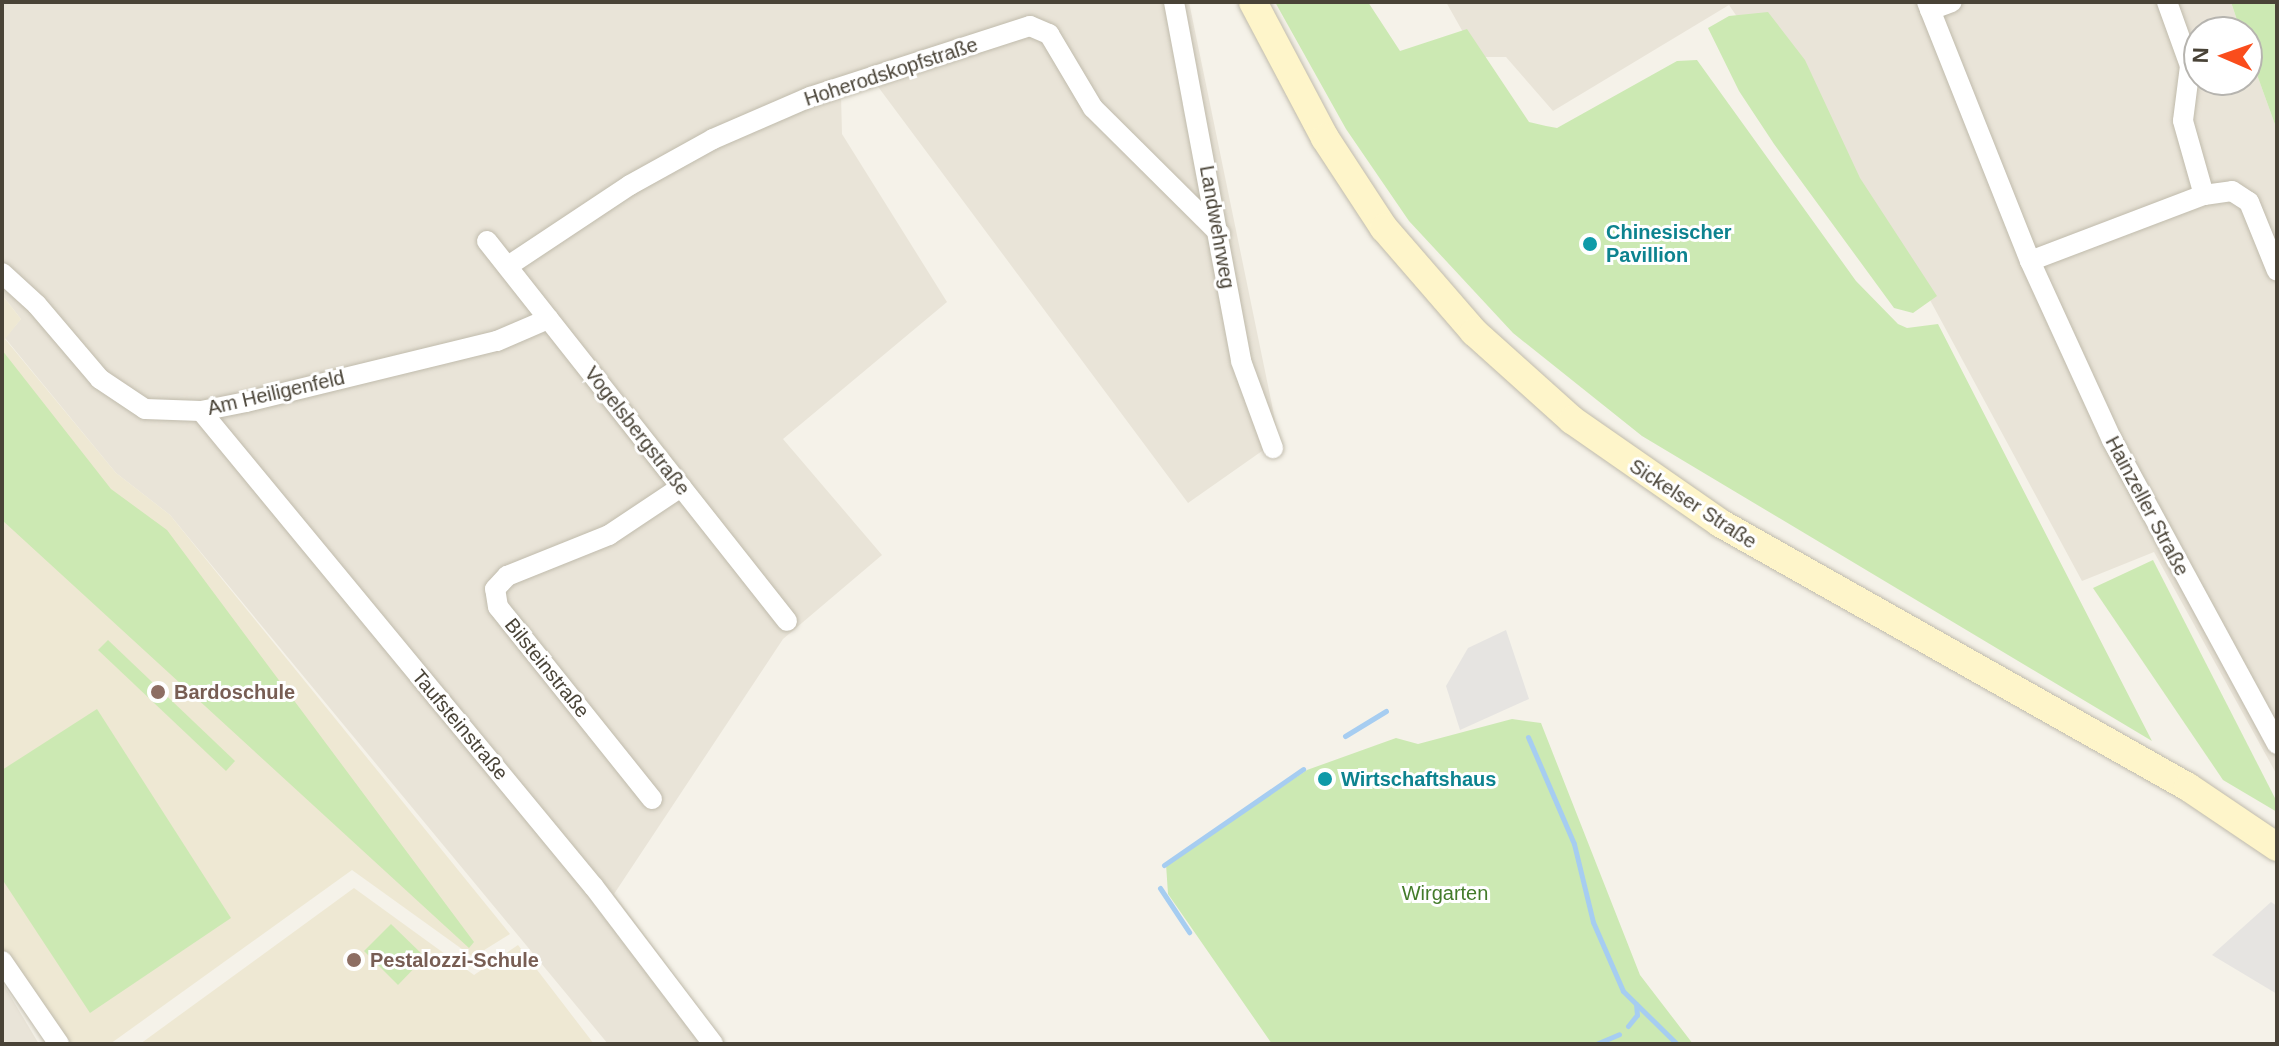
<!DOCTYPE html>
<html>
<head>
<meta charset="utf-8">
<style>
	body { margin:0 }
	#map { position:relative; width:2279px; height:1046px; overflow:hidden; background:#f5f2e9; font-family:Arial,sans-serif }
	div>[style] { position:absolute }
	.residential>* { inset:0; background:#e9e4d8 }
	.education>* { inset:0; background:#eee8d3 }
	.green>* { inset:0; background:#cce9b3 }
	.parking>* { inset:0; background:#e6e4e1 }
	.stream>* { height:5px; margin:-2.5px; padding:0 2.5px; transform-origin:2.5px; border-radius:2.5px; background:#a6cdf1 }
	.roads { filter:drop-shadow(0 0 2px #c0bbac) drop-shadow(0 0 2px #c0bbac) }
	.minor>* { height:20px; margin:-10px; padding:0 10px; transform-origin:10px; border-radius:10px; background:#fff }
	.secondary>* { height:28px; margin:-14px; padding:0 14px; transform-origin:14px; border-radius:14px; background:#fef5ca }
	.dots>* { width:22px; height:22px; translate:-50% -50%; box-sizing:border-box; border:4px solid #fff; border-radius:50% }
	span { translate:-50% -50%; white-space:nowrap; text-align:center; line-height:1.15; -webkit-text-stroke:6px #fff; paint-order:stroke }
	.street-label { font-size:20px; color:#494337 }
	.culture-label { font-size:20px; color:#0d838f; font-weight:700 }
	.left { translate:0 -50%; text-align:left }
	.education-label { font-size:20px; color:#785e54; font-weight:700 }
	.park-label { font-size:20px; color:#437b2a }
	.frame { position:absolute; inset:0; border:4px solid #494337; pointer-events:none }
	.north { position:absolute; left:2183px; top:16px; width:80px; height:80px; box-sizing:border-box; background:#fff; border:2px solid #b6b4af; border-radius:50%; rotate:272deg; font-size:22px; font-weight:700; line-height:32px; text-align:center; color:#494337 }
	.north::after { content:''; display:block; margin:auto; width:28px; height:36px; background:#fa4d1c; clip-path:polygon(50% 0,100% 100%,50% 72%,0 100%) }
</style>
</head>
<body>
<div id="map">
	<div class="residential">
		<i style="clip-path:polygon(2px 2px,1189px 2px,1279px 439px,1188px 503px,876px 84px,841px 95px,842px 134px,947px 302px,783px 439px,882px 555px,783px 639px,614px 894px,726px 1044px,608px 1044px,170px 515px,116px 473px,5px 338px,21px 319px,2px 295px)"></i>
		<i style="clip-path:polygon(1446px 2px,2231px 2px,2241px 32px,2199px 32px,2199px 80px,2247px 80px,2247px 47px,2277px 130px,2277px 775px,2154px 552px,2082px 581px,1930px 300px,1729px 5px,1553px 111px,1506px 57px,1477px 57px)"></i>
		<i style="clip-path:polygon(2px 982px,39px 1044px,2px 1044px)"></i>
	</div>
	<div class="education">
		<i style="clip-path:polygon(2px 295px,21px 319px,5px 339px,116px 473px,170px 515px,510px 934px,473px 957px,352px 870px,110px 1044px,71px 1044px,2px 948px)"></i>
		<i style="clip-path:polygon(354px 888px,474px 975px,518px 945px,594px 1044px,140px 1044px)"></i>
	</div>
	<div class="green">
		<i style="clip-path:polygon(1275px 2px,1368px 2px,1400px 51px,1467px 29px,1529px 122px,1546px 126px,1557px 128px,1677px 61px,1697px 60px,1856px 281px,1898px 324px,1907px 328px,1938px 324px,2152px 741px,1642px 436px,1513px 333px,1409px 221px,1346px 129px)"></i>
		<i style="clip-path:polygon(2231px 2px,2277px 2px,2277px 130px,2247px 47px,2247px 32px,2241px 32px)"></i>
		<i style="clip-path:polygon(1768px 12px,1805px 60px,1860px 178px,1937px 296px,1913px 313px,1894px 308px,1774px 144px,1739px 91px,1708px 28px,1729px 16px)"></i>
		<i style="clip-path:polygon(2px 350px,111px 489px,167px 530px,474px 942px,469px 948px,2px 520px)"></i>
		<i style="clip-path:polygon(2153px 560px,2277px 802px,2277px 812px,2223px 780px,2093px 588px)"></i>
		<i style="clip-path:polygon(108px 640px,235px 761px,226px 771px,98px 650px)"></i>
		<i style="clip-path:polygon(97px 709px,231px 918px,90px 1013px,2px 879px,2px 770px)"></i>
		<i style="clip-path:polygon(1512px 719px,1541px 723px,1640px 975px,1693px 1044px,1272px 1044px,1168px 894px,1166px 864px,1307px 770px,1396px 738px,1418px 744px)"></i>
		<i style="clip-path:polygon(391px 924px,425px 957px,398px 985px,364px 951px)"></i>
	</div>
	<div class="parking">
		<i style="clip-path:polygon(1506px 630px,1529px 699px,1460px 730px,1446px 686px,1468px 648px)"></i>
		<i style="clip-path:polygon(2271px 902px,2277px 906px,2277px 994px,2212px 955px)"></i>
	</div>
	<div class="stream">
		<i style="left:1345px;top:736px;width:48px;rotate:-31.4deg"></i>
		<i style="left:1528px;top:737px;width:116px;rotate:66.7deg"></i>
		<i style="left:1574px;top:844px;width:80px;rotate:76.3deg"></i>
		<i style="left:1593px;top:922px;width:75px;rotate:66.5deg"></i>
		<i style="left:1623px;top:991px;width:76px;rotate:44.5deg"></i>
		<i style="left:1164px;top:865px;width:169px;rotate:-34.6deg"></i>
		<i style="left:1160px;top:888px;width:53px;rotate:56.6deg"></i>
		<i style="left:1628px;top:1026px;width:14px;rotate:-51deg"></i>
		<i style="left:1637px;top:1015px;width:11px;rotate:-95deg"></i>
		<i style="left:1596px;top:1044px;width:25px;rotate:-23deg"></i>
	</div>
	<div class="roads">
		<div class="minor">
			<i style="left:1174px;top:2px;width:365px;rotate:79.4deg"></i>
			<i style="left:1241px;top:361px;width:93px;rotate:69.8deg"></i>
			<i style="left:1927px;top:2px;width:279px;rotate:68.3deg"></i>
			<i style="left:2030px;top:261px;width:197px;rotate:65.4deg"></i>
			<i style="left:2112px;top:440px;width:346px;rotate:61.5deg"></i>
			<i style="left:2167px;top:2px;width:68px;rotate:70.2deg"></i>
			<i style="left:2190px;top:66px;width:55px;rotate:97.3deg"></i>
			<i style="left:2183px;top:121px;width:77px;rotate:74.2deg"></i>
			<i style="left:1930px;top:10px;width:23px;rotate:-20deg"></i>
			<i style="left:487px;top:241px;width:484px;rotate:51.7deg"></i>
			<i style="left:2030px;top:261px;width:186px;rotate:-20.8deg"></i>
			<i style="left:2204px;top:195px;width:28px;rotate:-8deg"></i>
			<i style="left:2232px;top:191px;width:20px;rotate:33deg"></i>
			<i style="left:2249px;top:202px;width:74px;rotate:67.9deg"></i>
			<i style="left:508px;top:266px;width:146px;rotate:-33.6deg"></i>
			<i style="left:630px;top:185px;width:95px;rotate:-29deg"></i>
			<i style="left:713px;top:139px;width:106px;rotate:-23.4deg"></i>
			<i style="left:810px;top:97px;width:231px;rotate:-17.9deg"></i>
			<i style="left:1030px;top:26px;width:21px;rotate:23deg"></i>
			<i style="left:1049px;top:34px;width:86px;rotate:59.3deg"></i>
			<i style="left:1093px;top:108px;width:179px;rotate:44.8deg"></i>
			<i style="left:2px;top:273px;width:47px;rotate:42.4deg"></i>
			<i style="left:37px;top:305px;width:97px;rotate:49.6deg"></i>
			<i style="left:100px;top:379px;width:54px;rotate:33.7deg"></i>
			<i style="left:145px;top:409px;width:56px;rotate:2deg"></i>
			<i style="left:201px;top:411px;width:46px;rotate:-11.3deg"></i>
			<i style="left:246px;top:402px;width:258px;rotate:-13.7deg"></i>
			<i style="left:497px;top:341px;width:56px;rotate:-23.3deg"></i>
			<i style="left:201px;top:411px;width:617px;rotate:50.46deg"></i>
			<i style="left:594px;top:887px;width:197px;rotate:52.8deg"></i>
			<i style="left:652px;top:799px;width:246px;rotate:-128.7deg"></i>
			<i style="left:498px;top:607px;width:18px;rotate:-99deg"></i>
			<i style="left:495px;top:589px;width:18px;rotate:-47deg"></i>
			<i style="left:507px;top:576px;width:110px;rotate:-21.9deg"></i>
			<i style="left:609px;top:535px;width:87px;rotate:-33.7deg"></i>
			<i style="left:2px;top:961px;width:101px;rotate:55.5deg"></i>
		</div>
		<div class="secondary">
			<i style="left:1253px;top:2px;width:154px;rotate:62.1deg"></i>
			<i style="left:1325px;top:138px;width:108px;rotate:56.8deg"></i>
			<i style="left:1384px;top:228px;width:138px;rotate:49.1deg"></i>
			<i style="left:1474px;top:332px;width:132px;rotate:41.9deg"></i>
			<i style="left:1572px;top:420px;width:180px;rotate:34.8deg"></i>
			<i style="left:1720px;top:523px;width:537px;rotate:29.43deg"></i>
			<i style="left:2188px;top:787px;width:107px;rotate:34deg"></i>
		</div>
	</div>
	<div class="dots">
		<i style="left:1590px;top:244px;background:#0f9aa8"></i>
		<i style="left:158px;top:692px;background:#8d6e63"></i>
		<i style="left:1325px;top:779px;background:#0f9aa8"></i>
		<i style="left:354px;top:960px;background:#8d6e63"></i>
	</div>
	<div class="street-label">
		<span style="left:891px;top:72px;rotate:-18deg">Hoherodskopfstraße</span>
		<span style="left:1217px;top:227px;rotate:80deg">Landwehrweg</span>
		<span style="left:276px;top:393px;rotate:-13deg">Am Heiligenfeld</span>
		<span style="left:637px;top:431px;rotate:52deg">Vogelsbergstraße</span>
		<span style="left:1693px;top:504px;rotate:33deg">Sickelser Straße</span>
		<span style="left:2147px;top:506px;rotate:62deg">Hainzeller Straße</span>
		<span style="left:547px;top:668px;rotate:51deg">Bilsteinstraße</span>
		<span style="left:460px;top:725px;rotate:50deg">Taufsteinstraße</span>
	</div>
	<div class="culture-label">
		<span class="left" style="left:1606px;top:244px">Chinesischer<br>Pavillion</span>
		<span class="left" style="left:1341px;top:779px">Wirtschaftshaus</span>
	</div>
	<div class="education-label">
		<span class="left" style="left:174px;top:692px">Bardoschule</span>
		<span class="left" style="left:370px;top:960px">Pestalozzi-Schule</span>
	</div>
	<div class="park-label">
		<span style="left:1445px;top:893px">Wirgarten</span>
	</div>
	<div class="frame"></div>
	<div class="north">N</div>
</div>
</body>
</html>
